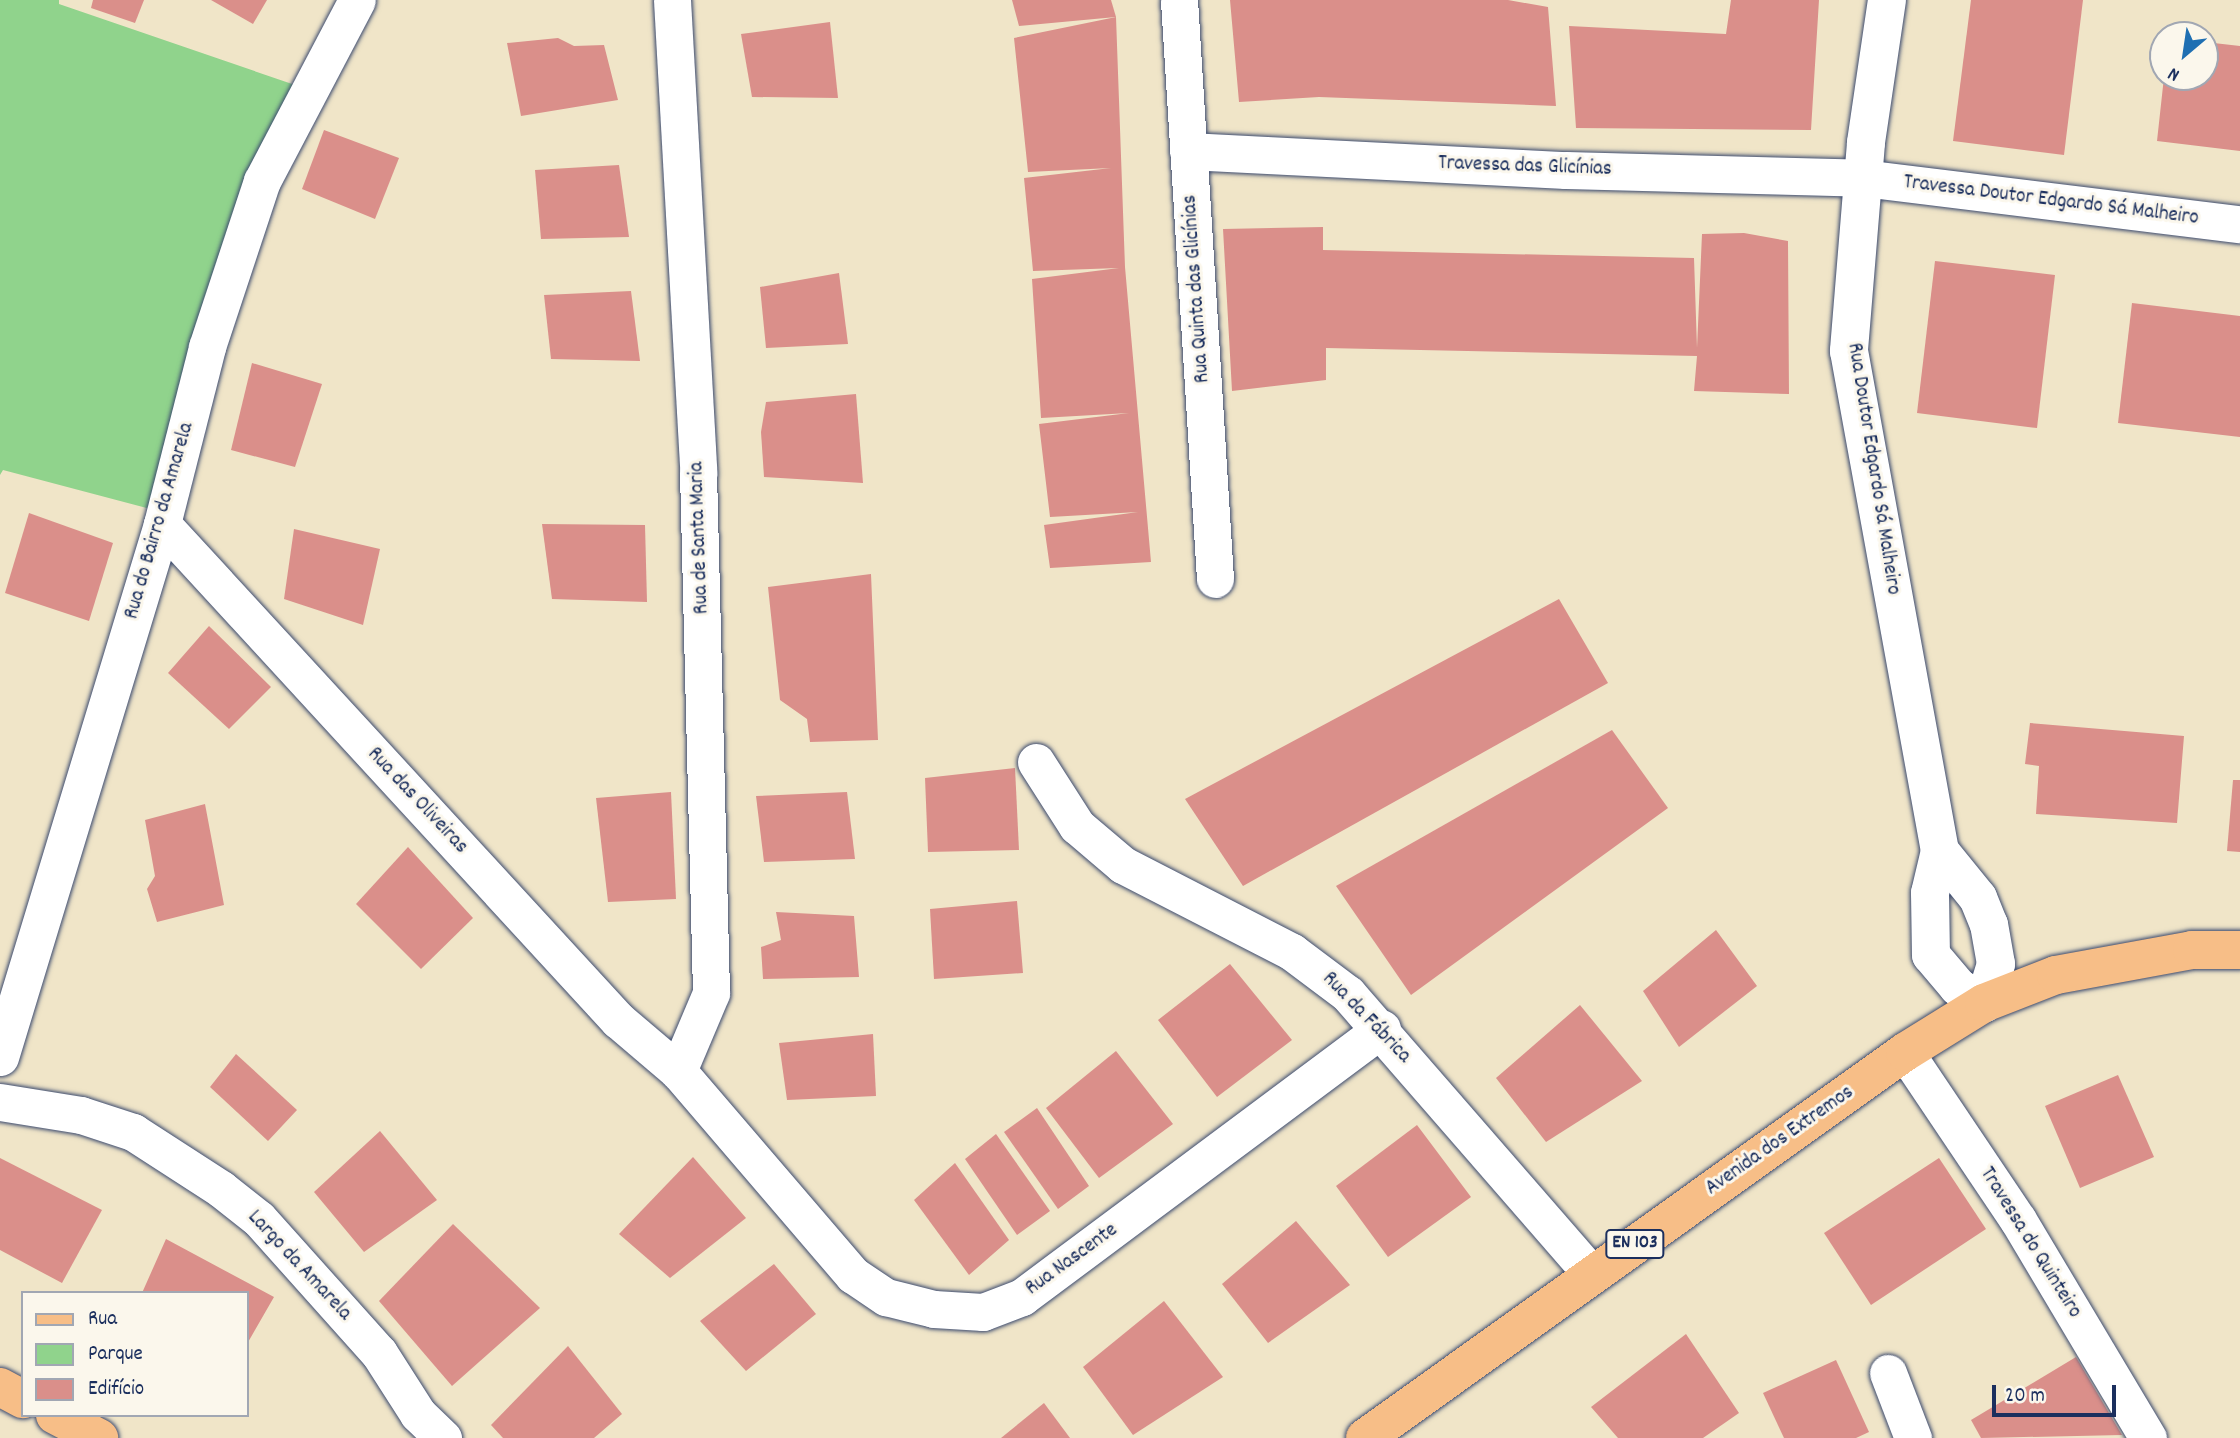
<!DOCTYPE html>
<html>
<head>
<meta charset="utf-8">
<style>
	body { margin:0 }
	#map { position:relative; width:2240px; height:1438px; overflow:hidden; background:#f0e5c8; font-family:Dekko,sans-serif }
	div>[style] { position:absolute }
	.green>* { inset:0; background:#90d38c }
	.building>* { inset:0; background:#da8f8a }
	.roads { filter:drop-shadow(0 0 2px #3b4a6e) drop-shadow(0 0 2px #3b4a6e) }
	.minor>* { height:37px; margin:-18.5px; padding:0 18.5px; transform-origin:18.5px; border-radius:18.5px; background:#fff }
	.tertiary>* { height:38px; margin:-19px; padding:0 19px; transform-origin:19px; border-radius:19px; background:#fff }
	.primary>* { height:38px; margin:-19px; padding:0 19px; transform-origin:19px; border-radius:19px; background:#f7be87 }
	span { translate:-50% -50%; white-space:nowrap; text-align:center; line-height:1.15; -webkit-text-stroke:6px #fbf7ec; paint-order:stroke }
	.shield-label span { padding:2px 5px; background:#fbf7ec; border:2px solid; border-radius:5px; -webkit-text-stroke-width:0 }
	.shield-label { font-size:19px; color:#1b2f5e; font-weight:700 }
	.street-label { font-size:21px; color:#1b2f5e }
	.legend { position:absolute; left:21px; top:1291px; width:228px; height:126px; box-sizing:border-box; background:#fbf7ec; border:2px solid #a1a7b3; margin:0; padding:9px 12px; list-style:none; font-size:21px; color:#1b2f5e }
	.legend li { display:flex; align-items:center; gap:14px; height:35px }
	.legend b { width:35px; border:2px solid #a1a7b3 }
	.north { position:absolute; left:2149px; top:21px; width:70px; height:70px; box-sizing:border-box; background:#fbf7ec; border:2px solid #a1a7b3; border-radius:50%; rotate:209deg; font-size:19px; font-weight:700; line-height:28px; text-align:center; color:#1b2f5e }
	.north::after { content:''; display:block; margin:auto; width:24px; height:32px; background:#1f6fb2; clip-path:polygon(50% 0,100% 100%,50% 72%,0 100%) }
	.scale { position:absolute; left:1992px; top:1385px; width:124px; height:32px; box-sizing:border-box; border:4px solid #1b2f5e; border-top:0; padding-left:9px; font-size:21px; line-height:24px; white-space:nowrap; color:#1b2f5e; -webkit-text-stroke:5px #fbf7ec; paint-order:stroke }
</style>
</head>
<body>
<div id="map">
	<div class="green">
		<i style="clip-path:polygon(0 0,59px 0,59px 4px,295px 85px,158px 511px,3px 470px,0 475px)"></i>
	</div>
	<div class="building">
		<i style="clip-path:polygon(93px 0,144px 0,135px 23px,91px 8px)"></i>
		<i style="clip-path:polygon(211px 0,267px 0,253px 24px)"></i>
		<i style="clip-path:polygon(1012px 0,1111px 0,1116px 17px,1019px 26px)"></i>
		<i style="clip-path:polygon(1230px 0,1508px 0,1548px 7px,1556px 106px,1319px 97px,1239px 102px)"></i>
		<i style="clip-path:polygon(1731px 0,1819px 0,1811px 130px,1576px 128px,1569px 26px,1726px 34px)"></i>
		<i style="clip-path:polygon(1971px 0,2083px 0,2064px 155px,1953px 141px)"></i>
		<i style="clip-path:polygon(1116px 17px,1125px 267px,1151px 562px,1050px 568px,1044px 525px,1138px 512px,1050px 517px,1039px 424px,1129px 413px,1041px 418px,1032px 279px,1119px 268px,1033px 271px,1024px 178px,1111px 168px,1028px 172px,1014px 38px)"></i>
		<i style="clip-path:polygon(830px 22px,838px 98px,752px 97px,741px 34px)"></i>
		<i style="clip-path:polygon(558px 38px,574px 46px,604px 45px,618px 100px,521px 116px,507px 43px)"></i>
		<i style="clip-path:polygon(2205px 42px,2240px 46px,2240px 151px,2157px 141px,2164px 77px,2205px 77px)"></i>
		<i style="clip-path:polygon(324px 130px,399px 158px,375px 219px,302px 189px)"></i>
		<i style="clip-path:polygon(619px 165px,629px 237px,541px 239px,535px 170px)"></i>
		<i style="clip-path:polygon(1323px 227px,1323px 250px,1694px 258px,1697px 348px,1702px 234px,1744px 233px,1788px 241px,1789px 394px,1694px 391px,1697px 356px,1326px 348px,1326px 380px,1232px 391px,1223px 229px)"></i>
		<i style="clip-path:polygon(1935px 261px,2055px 275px,2037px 428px,1917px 413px)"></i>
		<i style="clip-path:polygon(839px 273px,848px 344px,766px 348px,760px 287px)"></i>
		<i style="clip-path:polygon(631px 291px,640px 361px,551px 359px,544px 295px)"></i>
		<i style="clip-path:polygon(2132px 303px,2240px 316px,2240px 437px,2118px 423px)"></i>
		<i style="clip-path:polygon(252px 363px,322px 384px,295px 467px,231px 450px)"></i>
		<i style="clip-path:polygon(856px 394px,863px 483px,764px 477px,761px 432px,766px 402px)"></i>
		<i style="clip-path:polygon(29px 513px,113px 543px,89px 621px,5px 593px)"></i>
		<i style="clip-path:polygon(542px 524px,645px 525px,647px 602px,552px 599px)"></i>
		<i style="clip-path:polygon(294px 529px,380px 549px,363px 625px,284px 599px)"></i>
		<i style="clip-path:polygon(871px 574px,878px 740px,810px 742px,807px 719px,780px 700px,768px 587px)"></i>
		<i style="clip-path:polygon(1559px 599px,1608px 683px,1243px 886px,1185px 799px)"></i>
		<i style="clip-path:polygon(209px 626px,271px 687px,229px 729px,168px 673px)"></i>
		<i style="clip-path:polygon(2030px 723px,2184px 736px,2177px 823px,2036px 814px,2039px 766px,2025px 764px)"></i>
		<i style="clip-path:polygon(1612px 730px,1668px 808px,1411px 995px,1336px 886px)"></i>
		<i style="clip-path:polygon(1015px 768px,1019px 850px,928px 852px,925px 778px)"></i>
		<i style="clip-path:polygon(2233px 780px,2240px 780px,2240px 852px,2227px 851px)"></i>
		<i style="clip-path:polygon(671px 792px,676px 899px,608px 902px,596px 798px)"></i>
		<i style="clip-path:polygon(847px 792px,855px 859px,764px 862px,756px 796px)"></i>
		<i style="clip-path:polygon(205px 804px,224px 905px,157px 922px,147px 889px,155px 876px,145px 820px)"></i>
		<i style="clip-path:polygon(408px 847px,473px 918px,421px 969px,356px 904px)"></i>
		<i style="clip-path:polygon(1017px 901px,1023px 973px,934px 979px,930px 909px)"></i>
		<i style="clip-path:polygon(776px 912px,854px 916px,859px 977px,763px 979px,761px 947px,781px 940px)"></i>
		<i style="clip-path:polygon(1716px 930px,1757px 986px,1679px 1047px,1643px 991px)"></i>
		<i style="clip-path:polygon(1230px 964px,1292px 1040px,1217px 1097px,1158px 1020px)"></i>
		<i style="clip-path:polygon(1580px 1005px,1642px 1081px,1546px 1142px,1496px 1078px)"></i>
		<i style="clip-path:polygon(873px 1034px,876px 1096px,787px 1100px,779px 1043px)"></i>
		<i style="clip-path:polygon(1116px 1051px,1173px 1124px,1099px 1178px,1046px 1108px)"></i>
		<i style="clip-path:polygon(236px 1054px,297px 1110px,268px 1141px,210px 1087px)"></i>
		<i style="clip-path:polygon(2118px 1075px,2154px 1157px,2080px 1188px,2045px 1106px)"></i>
		<i style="clip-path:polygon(1037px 1108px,1089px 1186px,1058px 1209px,1004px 1132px)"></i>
		<i style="clip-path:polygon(1417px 1125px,1471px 1197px,1388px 1257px,1336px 1186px)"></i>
		<i style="clip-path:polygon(380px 1131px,437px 1200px,364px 1252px,314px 1192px)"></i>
		<i style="clip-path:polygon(996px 1134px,1050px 1211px,1017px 1235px,965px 1159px)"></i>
		<i style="clip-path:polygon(693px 1157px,746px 1218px,670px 1278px,619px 1234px)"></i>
		<i style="clip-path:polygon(0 1158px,102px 1210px,62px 1283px,0 1250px)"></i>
		<i style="clip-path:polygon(1939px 1158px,1986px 1229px,1871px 1305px,1824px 1233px)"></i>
		<i style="clip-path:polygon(955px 1163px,1009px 1240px,969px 1275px,914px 1200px)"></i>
		<i style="clip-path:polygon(1296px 1221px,1350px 1285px,1268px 1343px,1222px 1284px)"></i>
		<i style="clip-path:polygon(453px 1224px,540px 1308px,452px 1386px,379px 1301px)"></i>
		<i style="clip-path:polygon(166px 1239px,274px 1297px,247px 1344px,247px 1293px,142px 1293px)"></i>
		<i style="clip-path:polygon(774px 1264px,816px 1314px,746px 1371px,700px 1321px)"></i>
		<i style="clip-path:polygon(1164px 1301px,1223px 1377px,1133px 1435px,1083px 1367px)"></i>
		<i style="clip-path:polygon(1686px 1334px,1739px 1413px,1703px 1438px,1618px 1438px,1591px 1407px)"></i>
		<i style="clip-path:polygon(568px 1346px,622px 1414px,594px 1438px,503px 1438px,491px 1425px)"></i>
		<i style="clip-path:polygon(2076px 1357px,2122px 1435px,1981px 1438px,1971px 1420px)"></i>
		<i style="clip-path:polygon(1836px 1360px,1869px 1432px,1856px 1438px,1784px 1438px,1763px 1393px)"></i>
		<i style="clip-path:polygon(1044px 1403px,1070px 1438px,1001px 1438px)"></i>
	</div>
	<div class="roads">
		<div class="minor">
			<i style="left:672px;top:0;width:473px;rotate:86.8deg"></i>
			<i style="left:698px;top:472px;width:521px;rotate:88.57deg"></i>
			<i style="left:711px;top:993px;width:85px;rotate:112.9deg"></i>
			<i style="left:1179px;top:0;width:580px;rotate:86.44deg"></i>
			<i style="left:1188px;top:151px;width:378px;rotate:2.9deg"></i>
			<i style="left:1566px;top:170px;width:297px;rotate:1.5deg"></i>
			<i style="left:1863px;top:178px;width:380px;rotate:7deg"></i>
			<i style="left:162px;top:524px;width:674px;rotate:47.41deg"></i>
			<i style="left:618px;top:1020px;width:79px;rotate:40.4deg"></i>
			<i style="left:678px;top:1071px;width:269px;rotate:49.4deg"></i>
			<i style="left:853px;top:1275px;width:40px;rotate:34deg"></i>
			<i style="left:886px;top:1297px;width:49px;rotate:14deg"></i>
			<i style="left:934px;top:1309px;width:49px;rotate:3.5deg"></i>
			<i style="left:983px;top:1312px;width:42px;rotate:-21deg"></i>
			<i style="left:1022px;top:1297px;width:449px;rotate:-36.7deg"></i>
			<i style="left:1036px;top:762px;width:76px;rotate:57.4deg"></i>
			<i style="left:1077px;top:826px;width:60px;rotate:40.3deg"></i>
			<i style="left:1123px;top:865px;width:190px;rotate:27.2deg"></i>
			<i style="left:1292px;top:952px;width:70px;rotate:36.9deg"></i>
			<i style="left:1348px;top:994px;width:372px;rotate:49deg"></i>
			<i style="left:1905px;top:1052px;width:202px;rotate:56.1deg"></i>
			<i style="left:2018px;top:1220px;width:254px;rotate:59.2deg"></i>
			<i style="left:0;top:1057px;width:557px;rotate:-73.09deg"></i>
			<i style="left:162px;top:524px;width:183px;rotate:-75.7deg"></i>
			<i style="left:207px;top:347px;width:175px;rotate:-71.7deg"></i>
			<i style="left:262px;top:181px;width:204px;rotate:-62.3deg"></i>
			<i style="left:0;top:1102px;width:82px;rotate:9.1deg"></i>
			<i style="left:81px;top:1115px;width:55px;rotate:18.1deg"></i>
			<i style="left:133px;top:1132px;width:105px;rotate:32.9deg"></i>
			<i style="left:221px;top:1189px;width:48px;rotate:38.3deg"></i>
			<i style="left:259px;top:1219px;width:180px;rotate:48.2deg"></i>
			<i style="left:379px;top:1353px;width:72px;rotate:57.4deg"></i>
			<i style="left:418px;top:1414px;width:35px;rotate:44deg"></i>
			<i style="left:1888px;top:1373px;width:70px;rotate:69deg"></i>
		</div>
		<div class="tertiary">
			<i style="left:1887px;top:0;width:145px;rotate:98.4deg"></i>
			<i style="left:1866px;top:143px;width:209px;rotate:94.7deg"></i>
			<i style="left:1849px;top:351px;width:508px;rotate:79.69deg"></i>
			<i style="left:1940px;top:851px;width:43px;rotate:103.4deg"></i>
			<i style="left:1930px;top:893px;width:62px;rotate:89.1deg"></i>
			<i style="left:1931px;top:955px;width:42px;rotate:49.8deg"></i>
			<i style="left:1958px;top:987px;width:31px;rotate:32deg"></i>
			<i style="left:1984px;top:1003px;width:41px;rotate:-72.9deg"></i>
			<i style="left:1996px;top:964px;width:40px;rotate:-100deg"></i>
			<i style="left:1989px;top:925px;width:29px;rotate:-112deg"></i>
			<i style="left:1978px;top:898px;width:60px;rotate:-129deg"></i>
		</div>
		<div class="primary">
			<i style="left:0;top:1387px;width:26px;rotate:28deg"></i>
			<i style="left:55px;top:1415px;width:50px;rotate:27.6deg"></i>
			<i style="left:1365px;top:1438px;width:664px;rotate:-35.56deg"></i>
			<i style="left:1905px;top:1052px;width:93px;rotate:-31.8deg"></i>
			<i style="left:1984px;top:1003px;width:77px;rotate:-21.3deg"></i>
			<i style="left:2056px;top:975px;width:138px;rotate:-10.4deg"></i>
			<i style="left:2192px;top:950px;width:48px"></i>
		</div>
	</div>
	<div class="shield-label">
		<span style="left:1635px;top:1244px">EN 103</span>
	</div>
	<div class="street-label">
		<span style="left:1525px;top:167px;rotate:2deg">Travessa das Glicínias</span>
		<span style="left:2051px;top:201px;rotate:7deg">Travessa Doutor Edgardo Sá Malheiro</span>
		<span style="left:1197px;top:289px;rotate:-94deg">Rua Quinta das Glicínias</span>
		<span style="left:1873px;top:469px;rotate:81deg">Rua Doutor Edgardo Sá Malheiro</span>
		<span style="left:160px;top:521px;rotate:-74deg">Rua do Bairro da Amarela</span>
		<span style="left:700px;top:538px;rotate:-92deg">Rua de Santa Maria</span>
		<span style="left:417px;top:801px;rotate:47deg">Rua das Oliveiras</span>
		<span style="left:1366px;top:1018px;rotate:46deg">Rua da Fábrica</span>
		<span style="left:1780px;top:1141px;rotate:-35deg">Avenida dos Extremos</span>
		<span style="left:2030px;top:1243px;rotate:58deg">Travessa do Quinteiro</span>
		<span style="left:1072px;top:1260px;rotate:-36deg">Rua Nascente</span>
		<span style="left:299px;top:1266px;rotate:47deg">Largo da Amarela</span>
	</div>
	<ul class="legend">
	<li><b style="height:9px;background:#f7be87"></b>Rua</li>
	<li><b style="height:19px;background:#90d38c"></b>Parque</li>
	<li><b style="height:19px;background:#da8f8a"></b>Edifício</li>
	</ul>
	<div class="north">N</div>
	<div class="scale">20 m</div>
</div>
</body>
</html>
